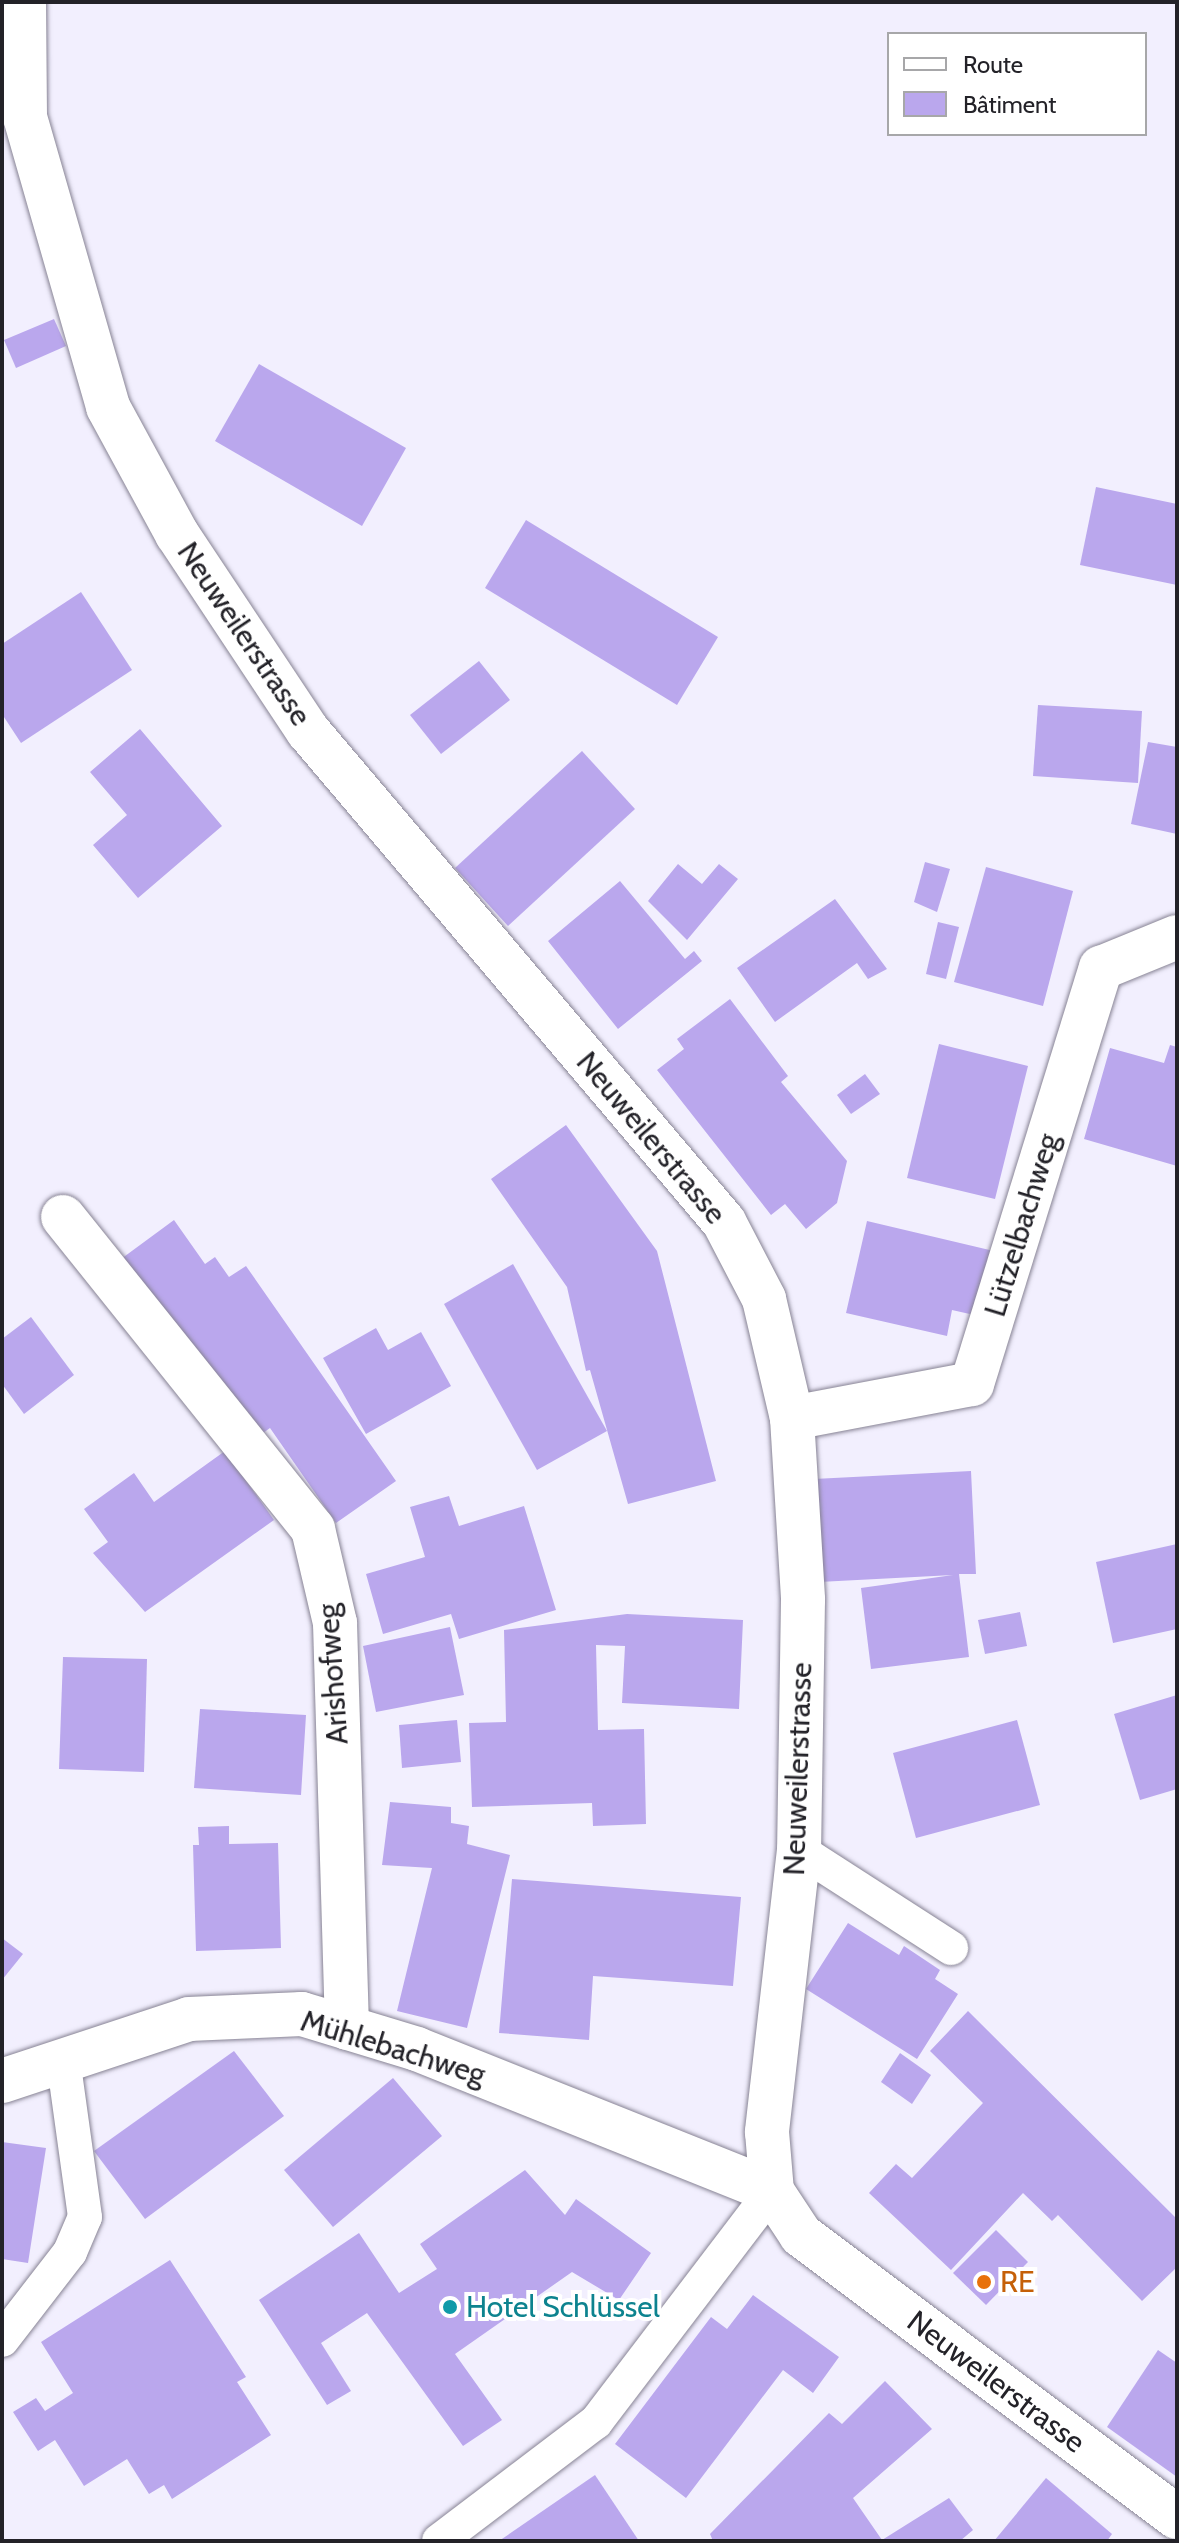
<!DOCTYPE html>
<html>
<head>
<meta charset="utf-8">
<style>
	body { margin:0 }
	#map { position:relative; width:1179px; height:2543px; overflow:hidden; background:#f2effe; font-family:Cabin,sans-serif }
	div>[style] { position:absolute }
	.building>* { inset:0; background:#baa7ed }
	.roads { filter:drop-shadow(0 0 2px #878394) drop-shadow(0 0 2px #878394) }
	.service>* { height:34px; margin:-17px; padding:0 17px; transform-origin:17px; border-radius:17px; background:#fff }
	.minor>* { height:44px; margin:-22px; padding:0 22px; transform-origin:22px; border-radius:22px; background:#fff }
	.tertiary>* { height:44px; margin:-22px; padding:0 22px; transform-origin:22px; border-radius:22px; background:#fff }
	.dots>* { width:22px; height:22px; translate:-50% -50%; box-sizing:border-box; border:4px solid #fff; border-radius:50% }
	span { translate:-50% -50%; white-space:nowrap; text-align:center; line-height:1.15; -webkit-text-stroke:8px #fff; paint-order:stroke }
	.street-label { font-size:30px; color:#232228 }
	.food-label { font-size:30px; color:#c56008 }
	.left { translate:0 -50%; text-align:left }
	.culture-label { font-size:30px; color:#0d838f }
	.frame { position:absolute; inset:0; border:4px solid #232228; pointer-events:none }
	.legend { position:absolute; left:887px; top:32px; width:260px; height:104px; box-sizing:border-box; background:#fff; border:2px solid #a7a7a9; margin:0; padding:10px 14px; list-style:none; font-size:24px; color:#232228 }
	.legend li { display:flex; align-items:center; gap:16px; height:40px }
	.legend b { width:40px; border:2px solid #a7a7a9 }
</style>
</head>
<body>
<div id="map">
	<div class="building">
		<i style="clip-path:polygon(54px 319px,66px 346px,16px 368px,4px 340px)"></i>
		<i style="clip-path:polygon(259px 364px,406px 448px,362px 526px,215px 441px)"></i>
		<i style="clip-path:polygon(1096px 487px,1177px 504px,1177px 585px,1080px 565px)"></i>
		<i style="clip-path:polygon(526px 520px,718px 637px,677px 705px,485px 588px)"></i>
		<i style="clip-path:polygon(81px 592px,132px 670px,21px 743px,2px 714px,2px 644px)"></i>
		<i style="clip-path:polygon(479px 661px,510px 700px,441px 754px,410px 715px)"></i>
		<i style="clip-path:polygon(1038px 705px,1142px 711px,1138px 783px,1033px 776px)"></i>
		<i style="clip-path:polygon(140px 729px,222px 826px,138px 898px,93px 845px,127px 815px,90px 772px)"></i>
		<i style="clip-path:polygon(1148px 742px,1177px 747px,1177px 834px,1131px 824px)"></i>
		<i style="clip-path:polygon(582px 751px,635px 809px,508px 926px,455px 868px)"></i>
		<i style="clip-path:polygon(925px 862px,950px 869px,937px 912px,914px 902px)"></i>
		<i style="clip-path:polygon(678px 864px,702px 884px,719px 864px,738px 879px,687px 940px,648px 901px)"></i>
		<i style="clip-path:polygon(986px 867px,1073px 891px,1043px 1006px,954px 982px)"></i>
		<i style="clip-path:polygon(620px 881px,685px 959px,694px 951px,702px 961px,618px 1029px,548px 941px)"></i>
		<i style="clip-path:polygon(835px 899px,887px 969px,868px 979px,857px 963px,775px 1022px,737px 968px)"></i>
		<i style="clip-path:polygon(938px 922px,959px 927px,946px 979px,926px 974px)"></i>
		<i style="clip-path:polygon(730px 999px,788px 1076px,781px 1082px,847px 1161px,837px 1203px,806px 1229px,785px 1204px,771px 1215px,657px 1070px,684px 1049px,677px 1039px)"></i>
		<i style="clip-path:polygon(939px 1044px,1028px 1066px,995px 1199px,907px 1178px)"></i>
		<i style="clip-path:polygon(1170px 1045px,1177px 1047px,1177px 1166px,1084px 1139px,1110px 1048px,1164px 1063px)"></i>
		<i style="clip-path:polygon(865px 1074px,880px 1094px,851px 1114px,837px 1095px)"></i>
		<i style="clip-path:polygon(566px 1125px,657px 1251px,716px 1481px,628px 1504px,590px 1370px,586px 1371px,567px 1287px,491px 1179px)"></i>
		<i style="clip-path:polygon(174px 1220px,205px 1264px,215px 1257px,229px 1277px,246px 1266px,396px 1481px,336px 1523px,270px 1428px,249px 1443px,121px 1259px)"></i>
		<i style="clip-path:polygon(867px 1221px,998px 1252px,983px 1317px,952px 1310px,947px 1336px,846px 1313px)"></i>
		<i style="clip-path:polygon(513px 1264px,607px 1431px,537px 1470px,444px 1304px)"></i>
		<i style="clip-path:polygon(31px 1317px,74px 1375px,24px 1414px,2px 1384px,2px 1339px)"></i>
		<i style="clip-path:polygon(376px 1328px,388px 1350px,421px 1332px,451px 1386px,366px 1434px,323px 1358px)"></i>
		<i style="clip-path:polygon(225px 1451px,274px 1520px,145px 1612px,93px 1553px,108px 1542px,84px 1509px,134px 1473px,154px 1502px)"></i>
		<i style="clip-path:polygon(971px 1471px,976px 1574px,959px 1574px,969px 1657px,871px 1669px,861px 1588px,953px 1575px,819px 1582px,814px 1479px)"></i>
		<i style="clip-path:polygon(449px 1496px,459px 1526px,524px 1506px,556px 1610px,459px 1639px,451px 1614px,383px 1634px,366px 1574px,425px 1557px,410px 1507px)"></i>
		<i style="clip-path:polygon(1177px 1544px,1177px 1629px,1113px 1643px,1096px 1562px)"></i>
		<i style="clip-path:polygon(1020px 1612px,1027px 1646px,985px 1654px,978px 1620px)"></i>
		<i style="clip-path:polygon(627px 1614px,743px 1620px,739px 1709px,622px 1703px,625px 1646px,596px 1645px,598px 1730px,644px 1729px,646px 1824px,593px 1826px,592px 1803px,472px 1807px,469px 1723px,506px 1722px,504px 1630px)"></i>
		<i style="clip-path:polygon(450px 1627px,464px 1695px,376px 1712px,363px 1646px)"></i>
		<i style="clip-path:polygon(63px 1657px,147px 1659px,144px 1772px,59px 1769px)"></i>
		<i style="clip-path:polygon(1177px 1695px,1177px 1789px,1140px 1800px,1114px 1714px)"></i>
		<i style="clip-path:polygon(200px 1709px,306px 1715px,301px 1795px,194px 1788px)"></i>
		<i style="clip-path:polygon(457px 1720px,461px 1762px,402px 1768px,399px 1725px)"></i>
		<i style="clip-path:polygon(1017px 1720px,1040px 1805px,916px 1838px,893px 1753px)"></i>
		<i style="clip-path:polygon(390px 1802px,451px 1807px,451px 1823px,469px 1826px,467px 1844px,510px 1855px,467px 2028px,397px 2011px,432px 1868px,382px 1865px)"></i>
		<i style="clip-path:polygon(229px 1826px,229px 1844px,278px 1843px,281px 1948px,196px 1951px,193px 1845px,199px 1845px,198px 1827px)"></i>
		<i style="clip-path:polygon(512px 1879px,741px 1897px,733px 1986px,593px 1976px,589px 2040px,499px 2033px)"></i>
		<i style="clip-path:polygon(848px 1923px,899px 1955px,904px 1946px,940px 1970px,935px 1979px,958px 1994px,917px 2059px,806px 1989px)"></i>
		<i style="clip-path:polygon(2px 1938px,23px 1954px,2px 1980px)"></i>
		<i style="clip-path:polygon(968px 2011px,1177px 2219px,1177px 2267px,1142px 2301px,1058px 2215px,1052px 2221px,1023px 2193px,951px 2270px,869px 2193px,896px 2164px,912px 2178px,983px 2103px,930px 2051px)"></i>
		<i style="clip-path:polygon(234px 2051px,284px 2116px,145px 2219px,94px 2151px)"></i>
		<i style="clip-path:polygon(900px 2053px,931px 2075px,912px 2104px,881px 2082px)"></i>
		<i style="clip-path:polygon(393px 2078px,442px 2136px,333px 2227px,284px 2170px)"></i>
		<i style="clip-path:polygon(2px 2142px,46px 2148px,28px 2263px,2px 2259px)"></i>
		<i style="clip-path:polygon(525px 2170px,565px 2215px,576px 2199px,651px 2253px,619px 2300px,572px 2272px,455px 2354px,502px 2420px,463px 2446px,367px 2313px,321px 2343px,351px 2391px,327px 2405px,259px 2300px,359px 2233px,399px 2293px,437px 2269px,420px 2244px)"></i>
		<i style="clip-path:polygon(996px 2230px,1028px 2262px,986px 2305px,953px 2273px)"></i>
		<i style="clip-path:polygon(170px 2260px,246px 2377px,237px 2382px,271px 2435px,172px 2499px,164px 2485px,149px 2494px,127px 2459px,84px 2486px,55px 2440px,38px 2451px,13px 2412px,36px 2398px,45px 2411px,73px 2393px,41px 2342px)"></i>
		<i style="clip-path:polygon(753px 2295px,839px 2357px,813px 2393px,783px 2370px,686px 2498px,615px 2444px,711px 2317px,727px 2329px)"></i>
		<i style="clip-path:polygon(1158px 2350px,1177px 2363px,1177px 2477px,1107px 2427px)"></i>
		<i style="clip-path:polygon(885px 2381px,932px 2429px,853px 2498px,882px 2540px,949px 2498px,973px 2530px,960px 2541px,713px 2541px,710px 2534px,829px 2413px,842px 2424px)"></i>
		<i style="clip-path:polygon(595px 2475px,639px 2541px,499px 2541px)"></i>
		<i style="clip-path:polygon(1046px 2478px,1112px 2534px,1107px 2541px,994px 2541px)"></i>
	</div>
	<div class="roads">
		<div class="service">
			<i style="left:799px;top:1850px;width:181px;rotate:32.8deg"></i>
			<i style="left:2px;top:2340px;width:111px;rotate:-52.3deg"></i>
			<i style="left:70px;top:2252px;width:38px;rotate:-67deg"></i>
			<i style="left:85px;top:2217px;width:161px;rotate:-97.9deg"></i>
			<i style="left:439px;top:2541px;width:197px;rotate:-37.2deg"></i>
			<i style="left:596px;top:2422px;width:290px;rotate:-52.7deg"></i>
		</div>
		<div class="minor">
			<i style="left:63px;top:1217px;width:400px;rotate:51.3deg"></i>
			<i style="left:313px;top:1529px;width:97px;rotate:76.8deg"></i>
			<i style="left:335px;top:1623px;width:405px;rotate:88.3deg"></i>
			<i style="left:792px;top:1418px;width:183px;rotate:-10.7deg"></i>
			<i style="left:972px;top:1384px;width:436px;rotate:-72.8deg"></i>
			<i style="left:1101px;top:968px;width:82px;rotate:-22.2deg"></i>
			<i style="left:2px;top:2081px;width:197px;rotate:-18.3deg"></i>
			<i style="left:189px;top:2019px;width:113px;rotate:-2.5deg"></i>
			<i style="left:302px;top:2014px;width:120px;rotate:16.9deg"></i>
			<i style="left:417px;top:2049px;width:382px;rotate:21.8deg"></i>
		</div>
		<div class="tertiary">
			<i style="left:24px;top:2px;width:115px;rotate:89.5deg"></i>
			<i style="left:25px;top:117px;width:302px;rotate:74deg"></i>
			<i style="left:108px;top:407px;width:145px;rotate:61.5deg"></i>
			<i style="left:177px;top:534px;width:237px;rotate:56.4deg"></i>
			<i style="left:308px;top:731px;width:644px;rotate:49.73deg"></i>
			<i style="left:724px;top:1222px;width:87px;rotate:62.5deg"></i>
			<i style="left:764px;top:1299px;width:122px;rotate:76.8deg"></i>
			<i style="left:792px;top:1418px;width:182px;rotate:86.5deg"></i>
			<i style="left:803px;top:1600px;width:250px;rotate:90.9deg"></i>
			<i style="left:799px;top:1850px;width:284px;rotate:96.5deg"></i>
			<i style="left:767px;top:2132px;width:59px;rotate:85.2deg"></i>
			<i style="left:772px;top:2191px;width:53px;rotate:56.6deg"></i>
			<i style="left:801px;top:2235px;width:470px;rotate:36.9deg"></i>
		</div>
	</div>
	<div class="dots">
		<i style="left:984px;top:2282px;background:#e8710a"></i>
		<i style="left:450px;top:2307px;background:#0f9aa8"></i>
	</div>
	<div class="street-label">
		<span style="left:244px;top:634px;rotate:56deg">Neuweilerstrasse</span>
		<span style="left:651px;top:1138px;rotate:50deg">Neuweilerstrasse</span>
		<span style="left:1022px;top:1225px;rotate:-73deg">Lützelbachweg</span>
		<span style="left:333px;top:1674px;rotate:-94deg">Arishofweg</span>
		<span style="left:798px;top:1769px;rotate:-88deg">Neuweilerstrasse</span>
		<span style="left:393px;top:2048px;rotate:17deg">Mühlebachweg</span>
		<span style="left:996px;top:2382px;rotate:37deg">Neuweilerstrasse</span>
	</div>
	<div class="food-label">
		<span class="left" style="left:1000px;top:2282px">RE</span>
	</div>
	<div class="culture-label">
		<span class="left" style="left:466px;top:2307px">Hotel Schlüssel</span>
	</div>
	<div class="frame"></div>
	<ul class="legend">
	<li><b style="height:10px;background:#fff"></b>Route</li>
	<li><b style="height:22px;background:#baa7ed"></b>Bâtiment</li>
	</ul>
</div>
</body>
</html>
